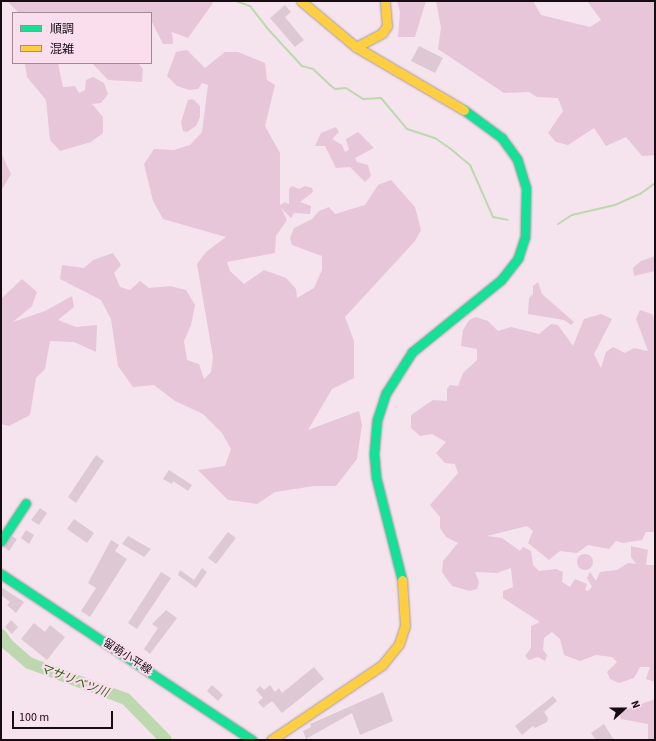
<!DOCTYPE html>
<html>
<head>
<meta charset="utf-8">
<style>
	body { margin:0 }
	#map { position:relative; width:656px; height:741px; overflow:hidden; background:#f5e4ed; font-family:"Source Sans 3","Noto Sans JP",sans-serif }
	div>[style] { position:absolute }
	.green>* { inset:0; background:#e6c6d8 }
	.round { border-radius:50% }
	.stream>* { height:2px; margin:-1px; padding:0 1px; transform-origin:1px; border-radius:1px; background:#bdd8af }
	.river>* { height:12px; margin:-6px; padding:0 6px; transform-origin:6px; border-radius:6px; background:#bdd8af }
	.building>* { inset:0; background:#ddc8d4 }
	.roads { filter:drop-shadow(0 0 1px #a79ba2) drop-shadow(0 0 1px #a79ba2) }
	.fast>* { height:9px; margin:-4.5px; padding:0 4.5px; transform-origin:4.5px; border-radius:4.5px; background:#16e098 }
	.slow>* { height:9px; margin:-4.5px; padding:0 4.5px; transform-origin:4.5px; border-radius:4.5px; background:#ffcf43 }
	span { translate:-50% -50%; white-space:nowrap; text-align:center; line-height:1.15; -webkit-text-stroke:4px #fbdeee; paint-order:stroke }
	.street-label { font-size:11px; color:#160c12 }
	.water-label { font-size:12px; color:#2d650f; font-style:italic }
	.frame { position:absolute; inset:0; border:2px solid #160c12; pointer-events:none }
	.legend { position:absolute; left:12px; top:12px; width:140px; height:52px; box-sizing:border-box; background:#fbdeee; border:1px solid #9f8a96; margin:0; padding:5px 7px; list-style:none; font-size:12px; color:#160c12 }
	.legend li { display:flex; align-items:center; gap:8px; height:20px }
	.legend b { width:20px; border:1px solid #9f8a96 }
	.north { position:absolute; left:604px; top:689px; width:40px; height:40px; -webkit-text-stroke:3px #fbdeee; paint-order:stroke; rotate:69deg; font-size:11px; font-weight:700; line-height:16px; text-align:center; color:#160c12 }
	.north::after { content:''; display:block; margin:auto; width:14px; height:18px; background:#160c12; clip-path:polygon(50% 0,100% 100%,50% 72%,0 100%) }
	.scale { position:absolute; left:12px; top:711px; width:101px; height:18px; box-sizing:border-box; border:2px solid #160c12; border-top:0; padding-left:5px; font-size:12px; line-height:14px; white-space:nowrap; color:#160c12; -webkit-text-stroke:3px #fbdeee; paint-order:stroke }
</style>
</head>
<body>
<div id="map">
	<div class="green">
		<i style="clip-path:polygon(7px 1px,210px 1px,213px 3px,188px 38px,172px 32px,173px 44px,163px 44px,151px 20px,151px 13px,19px 13px)"></i>
		<i style="clip-path:polygon(397px 1px,426px 1px,415px 37px,398px 37px,400px 12px)"></i>
		<i style="clip-path:polygon(436px 1px,533px 1px,541px 15px,590px 27px,601px 20px,587px 1px,655px 1px,655px 155px,642px 156px,626px 137px,606px 146px,594px 128px,568px 145px,556px 142px,548px 133px,563px 111px,558px 98px,537px 97px,529px 92px,504px 93px,438px 49px,441px 28px)"></i>
		<i style="clip-path:polygon(187px 50px,205px 68px,225px 52px,238px 52px,265px 63px,267px 80px,275px 85px,265px 126px,280px 153px,280px 205px,285px 202px,289px 204px,289px 189px,292px 186px,299px 189px,305px 186px,312px 188px,313px 192px,300px 202px,311px 206px,310px 214px,294px 213px,291px 218px,281px 208px,287px 220px,276px 236px,275px 253px,227px 262px,230px 271px,244px 284px,264px 270px,286px 278px,296px 289px,297px 298px,314px 288px,322px 270px,322px 256px,292px 245px,290px 238px,294px 228px,312px 219px,319px 211px,329px 207px,335px 214px,365px 205px,378px 185px,391px 180px,415px 207px,421px 230px,415px 241px,345px 317px,354px 341px,354px 378px,332px 389px,308px 430px,359px 411px,362px 425px,357px 459px,336px 486px,314px 486px,275px 492px,257px 504px,228px 500px,198px 470px,225px 466px,231px 449px,222px 433px,203px 414px,175px 401px,154px 385px,133px 387px,118px 366px,111px 319px,101px 300px,60px 279px,62px 265px,84px 268px,93px 260px,113px 253px,121px 265px,114px 273px,120px 287px,130px 290px,140px 281px,149px 288px,170px 286px,186px 290px,195px 305px,191px 325px,184px 341px,187px 360px,199px 364px,204px 379px,211px 372px,213px 357px,197px 264px,206px 252px,226px 237px,163px 219px,153px 201px,144px 164px,154px 149px,174px 150px,190px 145px,202px 132px,208px 85px,202px 83px,198px 89px,189px 90px,177px 86px,167px 76px,176px 52px)"></i>
		<i style="clip-path:polygon(25px 63px,58px 63px,63px 87px,75px 86px,79px 93px,85px 90px,86px 80px,93px 77px,104px 83px,108px 94px,101px 103px,92px 104px,103px 117px,103px 133px,91px 142px,60px 151px,50px 140px,46px 100px,27px 77px)"></i>
		<i style="clip-path:polygon(92px 63px,138px 63px,143px 69px,142px 82px,108px 80px)"></i>
		<i style="clip-path:polygon(193px 99px,200px 106px,200px 117px,196px 126px,187px 132px,183px 131px,181px 122px,188px 100px)"></i>
		<i style="clip-path:polygon(336px 127px,339px 132px,332px 139px,342px 145px,345px 152px,349px 150px,346px 139px,358px 132px,374px 148px,355px 158px,357px 162px,368px 165px,371px 176px,365px 182px,350px 167px,336px 168px,325px 146px,315px 146px,321px 133px)"></i>
		<i style="clip-path:polygon(1px 153px,11px 174px,1px 191px)"></i>
		<i style="clip-path:polygon(655px 256px,655px 271px,634px 276px,633px 268px,641px 261px)"></i>
		<i style="clip-path:polygon(22px 279px,37px 292px,32px 306px,13px 322px,45px 311px,72px 296px,74px 307px,58px 320px,76px 327px,97px 325px,96px 352px,74px 342px,50px 341px,45px 369px,36px 378px,30px 415px,9px 426px,1px 424px,1px 299px)"></i>
		<i style="clip-path:polygon(538px 282px,542px 294px,574px 322px,571px 325px,564px 320px,528px 314px,529px 298px,533px 294px,533px 286px)"></i>
		<i style="clip-path:polygon(640px 310px,652px 314px,655px 321px,655px 532px,646px 532px,642px 540px,623px 543px,616px 541px,609px 549px,588px 545px,577px 553px,560px 551px,549px 560px,528px 543px,533px 531px,527px 526px,487px 536px,502px 538px,520px 551px,523px 547px,531px 551px,533px 565px,539px 571px,556px 569px,563px 572px,562px 582px,570px 587px,575px 579px,587px 584px,585px 590px,588px 591px,592px 587px,587px 578px,590px 572px,596px 581px,600px 572px,617px 570px,628px 563px,636px 564px,631px 557px,631px 546px,648px 550px,646px 565px,655px 565px,655px 682px,646px 679px,650px 667px,640px 667px,634px 678px,619px 683px,610px 679px,607px 672px,617px 662px,612px 657px,596px 655px,580px 661px,564px 655px,560px 639px,552px 632px,544px 638px,543px 650px,547px 655px,545px 661px,538px 657px,529px 660px,525px 656px,531px 648px,531px 626px,540px 622px,503px 598px,503px 591px,513px 587px,511px 568px,497px 573px,475px 572px,479px 582px,477px 589px,470px 591px,452px 586px,442px 572px,443px 561px,458px 543px,446px 537px,440px 528px,440px 517px,430px 505px,458px 473px,455px 464px,445px 463px,436px 453px,446px 442px,432px 434px,420px 436px,411px 428px,411px 415px,433px 400px,447px 401px,447px 389px,450px 385px,458px 386px,463px 373px,477px 360px,477px 349px,461px 346px,463px 330px,469px 320px,476px 317px,488px 321px,498px 331px,511px 327px,539px 334px,551px 324px,558px 325px,573px 346px,584px 319px,601px 314px,612px 319px,594px 354px,601px 368px,606px 352px,613px 347px,625px 353px,634px 348px,648px 351px,636px 319px)"></i>
		<i class="round" style="left:577px;top:554px;width:16px;height:16px"></i>
		<i style="clip-path:polygon(655px 699px,655px 740px,648px 740px,648px 724px,621px 719px,619px 712px)"></i>
	</div>
	<div class="stream">
		<i style="left:236px;top:1px;width:15px;rotate:20deg"></i>
		<i style="left:250px;top:6px;width:28px;rotate:52deg"></i>
		<i style="left:267px;top:28px;width:52px;rotate:47.4deg"></i>
		<i style="left:302px;top:66px;width:11px;rotate:15deg"></i>
		<i style="left:313px;top:69px;width:23px;rotate:43deg"></i>
		<i style="left:330px;top:85px;width:6px;rotate:39deg"></i>
		<i style="left:335px;top:89px;width:11px;rotate:-5deg"></i>
		<i style="left:346px;top:88px;width:20px;rotate:33deg"></i>
		<i style="left:363px;top:99px;width:18px;rotate:-3deg"></i>
		<i style="left:381px;top:98px;width:40px;rotate:50deg"></i>
		<i style="left:407px;top:129px;width:29px;rotate:18deg"></i>
		<i style="left:435px;top:138px;width:21px;rotate:35deg"></i>
		<i style="left:452px;top:150px;width:23px;rotate:40deg"></i>
		<i style="left:470px;top:165px;width:57px;rotate:66.1deg"></i>
		<i style="left:493px;top:217px;width:15px;rotate:11deg"></i>
		<i style="left:558px;top:224px;width:17px;rotate:-33deg"></i>
		<i style="left:572px;top:215px;width:44px;rotate:-13.1deg"></i>
		<i style="left:615px;top:205px;width:27px;rotate:-24deg"></i>
		<i style="left:640px;top:194px;width:19px;rotate:-36deg"></i>
	</div>
	<div class="river">
		<i style="left:1px;top:635px;width:11px;rotate:56deg"></i>
		<i style="left:7px;top:644px;width:29px;rotate:41deg"></i>
		<i style="left:29px;top:663px;width:103px;rotate:20.4deg"></i>
		<i style="left:126px;top:699px;width:57px;rotate:45.7deg"></i>
	</div>
	<div class="building">
		<i style="clip-path:polygon(285px 5px,291px 12px,285px 17px,304px 40px,295px 47px,270px 18px)"></i>
		<i style="clip-path:polygon(419px 46px,443px 58px,435px 73px,411px 61px)"></i>
		<i style="clip-path:polygon(96px 455px,104px 461px,76px 503px,68px 497px)"></i>
		<i style="clip-path:polygon(169px 470px,192px 485px,188px 491px,173px 481px,172px 484px,163px 479px)"></i>
		<i style="clip-path:polygon(40px 508px,47px 513px,39px 525px,31px 520px)"></i>
		<i style="clip-path:polygon(74px 519px,94px 533px,87px 543px,67px 529px)"></i>
		<i style="clip-path:polygon(26px 530px,34px 535px,29px 544px,21px 538px)"></i>
		<i style="clip-path:polygon(228px 532px,236px 538px,216px 564px,208px 558px)"></i>
		<i style="clip-path:polygon(12px 536px,17px 539px,9px 551px,4px 547px)"></i>
		<i style="clip-path:polygon(128px 536px,151px 549px,144px 557px,122px 544px)"></i>
		<i style="clip-path:polygon(111px 540px,119px 545px,115px 551px,127px 559px,90px 617px,81px 611px,96px 588px,88px 583px)"></i>
		<i style="clip-path:polygon(202px 568px,207px 572px,196px 588px,178px 575px,180px 570px,194px 580px)"></i>
		<i style="clip-path:polygon(161px 572px,171px 578px,137px 629px,128px 623px)"></i>
		<i style="clip-path:polygon(1px 587px,24px 602px,16px 613px,7px 605px,10px 602px,1px 595px)"></i>
		<i style="clip-path:polygon(166px 610px,177px 618px,150px 654px,144px 649px,158px 628px,152px 624px)"></i>
		<i style="clip-path:polygon(11px 620px,18px 627px,12px 634px,5px 627px)"></i>
		<i style="clip-path:polygon(34px 623px,45px 632px,50px 625px,65px 637px,47px 660px,21px 639px)"></i>
		<i style="clip-path:polygon(314px 667px,324px 679px,282px 713px,272px 701px,263px 708px,258px 702px,263px 698px,256px 690px,260px 686px,264px 690px,270px 685px,275px 692px,279px 688px,282px 693px)"></i>
		<i style="clip-path:polygon(212px 685px,223px 695px,218px 701px,207px 691px)"></i>
		<i style="clip-path:polygon(383px 692px,393px 721px,360px 735px,352px 713px,306px 739px,303px 731px,311px 727px,310px 724px)"></i>
		<i style="clip-path:polygon(553px 696px,557px 701px,544px 712px,548px 718px,547px 722px,535px 728px,533px 726px,522px 735px,515px 726px)"></i>
		<i style="clip-path:polygon(604px 724px,614px 740px,596px 740px,591px 733px)"></i>
	</div>
	<div class="roads">
		<div class="fast">
			<i style="left:1px;top:541px;width:45px;rotate:-56.7deg"></i>
			<i style="left:1px;top:574px;width:301px;rotate:33.5deg"></i>
			<i style="left:402px;top:580px;width:106px;rotate:-104.2deg"></i>
			<i style="left:376px;top:477px;width:24px;rotate:-95deg"></i>
			<i style="left:374px;top:453px;width:33px;rotate:-85deg"></i>
			<i style="left:377px;top:420px;width:28px;rotate:-72deg"></i>
			<i style="left:386px;top:393px;width:49px;rotate:-57.6deg"></i>
			<i style="left:412px;top:352px;width:114px;rotate:-39deg"></i>
			<i style="left:501px;top:280px;width:28px;rotate:-52deg"></i>
			<i style="left:518px;top:258px;width:22px;rotate:-72deg"></i>
			<i style="left:525px;top:237px;width:49px;rotate:-88.8deg"></i>
			<i style="left:526px;top:188px;width:30px;rotate:-107deg"></i>
			<i style="left:517px;top:159px;width:26px;rotate:-126deg"></i>
			<i style="left:502px;top:138px;width:47px;rotate:-143.6deg"></i>
		</div>
		<div class="slow">
			<i style="left:301px;top:1px;width:72px;rotate:39.9deg"></i>
			<i style="left:356px;top:47px;width:125px;rotate:30.3deg"></i>
			<i style="left:356px;top:47px;width:30px;rotate:-28deg"></i>
			<i style="left:382px;top:33px;width:9px;rotate:-54deg"></i>
			<i style="left:387px;top:26px;width:25px;rotate:-95deg"></i>
			<i style="left:271px;top:740px;width:134px;rotate:-34deg"></i>
			<i style="left:382px;top:665px;width:27px;rotate:-51deg"></i>
			<i style="left:399px;top:644px;width:19px;rotate:-72deg"></i>
			<i style="left:405px;top:626px;width:46px;rotate:-93.7deg"></i>
		</div>
	</div>
	<div class="street-label">
		<span style="left:127px;top:657px;rotate:33deg">留萌小平線</span>
	</div>
	<div class="water-label">
		<span style="left:74px;top:681px;rotate:21deg">マサリベツ川</span>
	</div>
	<div class="frame"></div>
	<ul class="legend">
	<li><b style="height:5px;background:#16e098"></b>順調</li>
	<li><b style="height:5px;background:#ffcf43"></b>混雑</li>
	</ul>
	<div class="north">N</div>
	<div class="scale">100 m</div>
</div>
</body>
</html>
